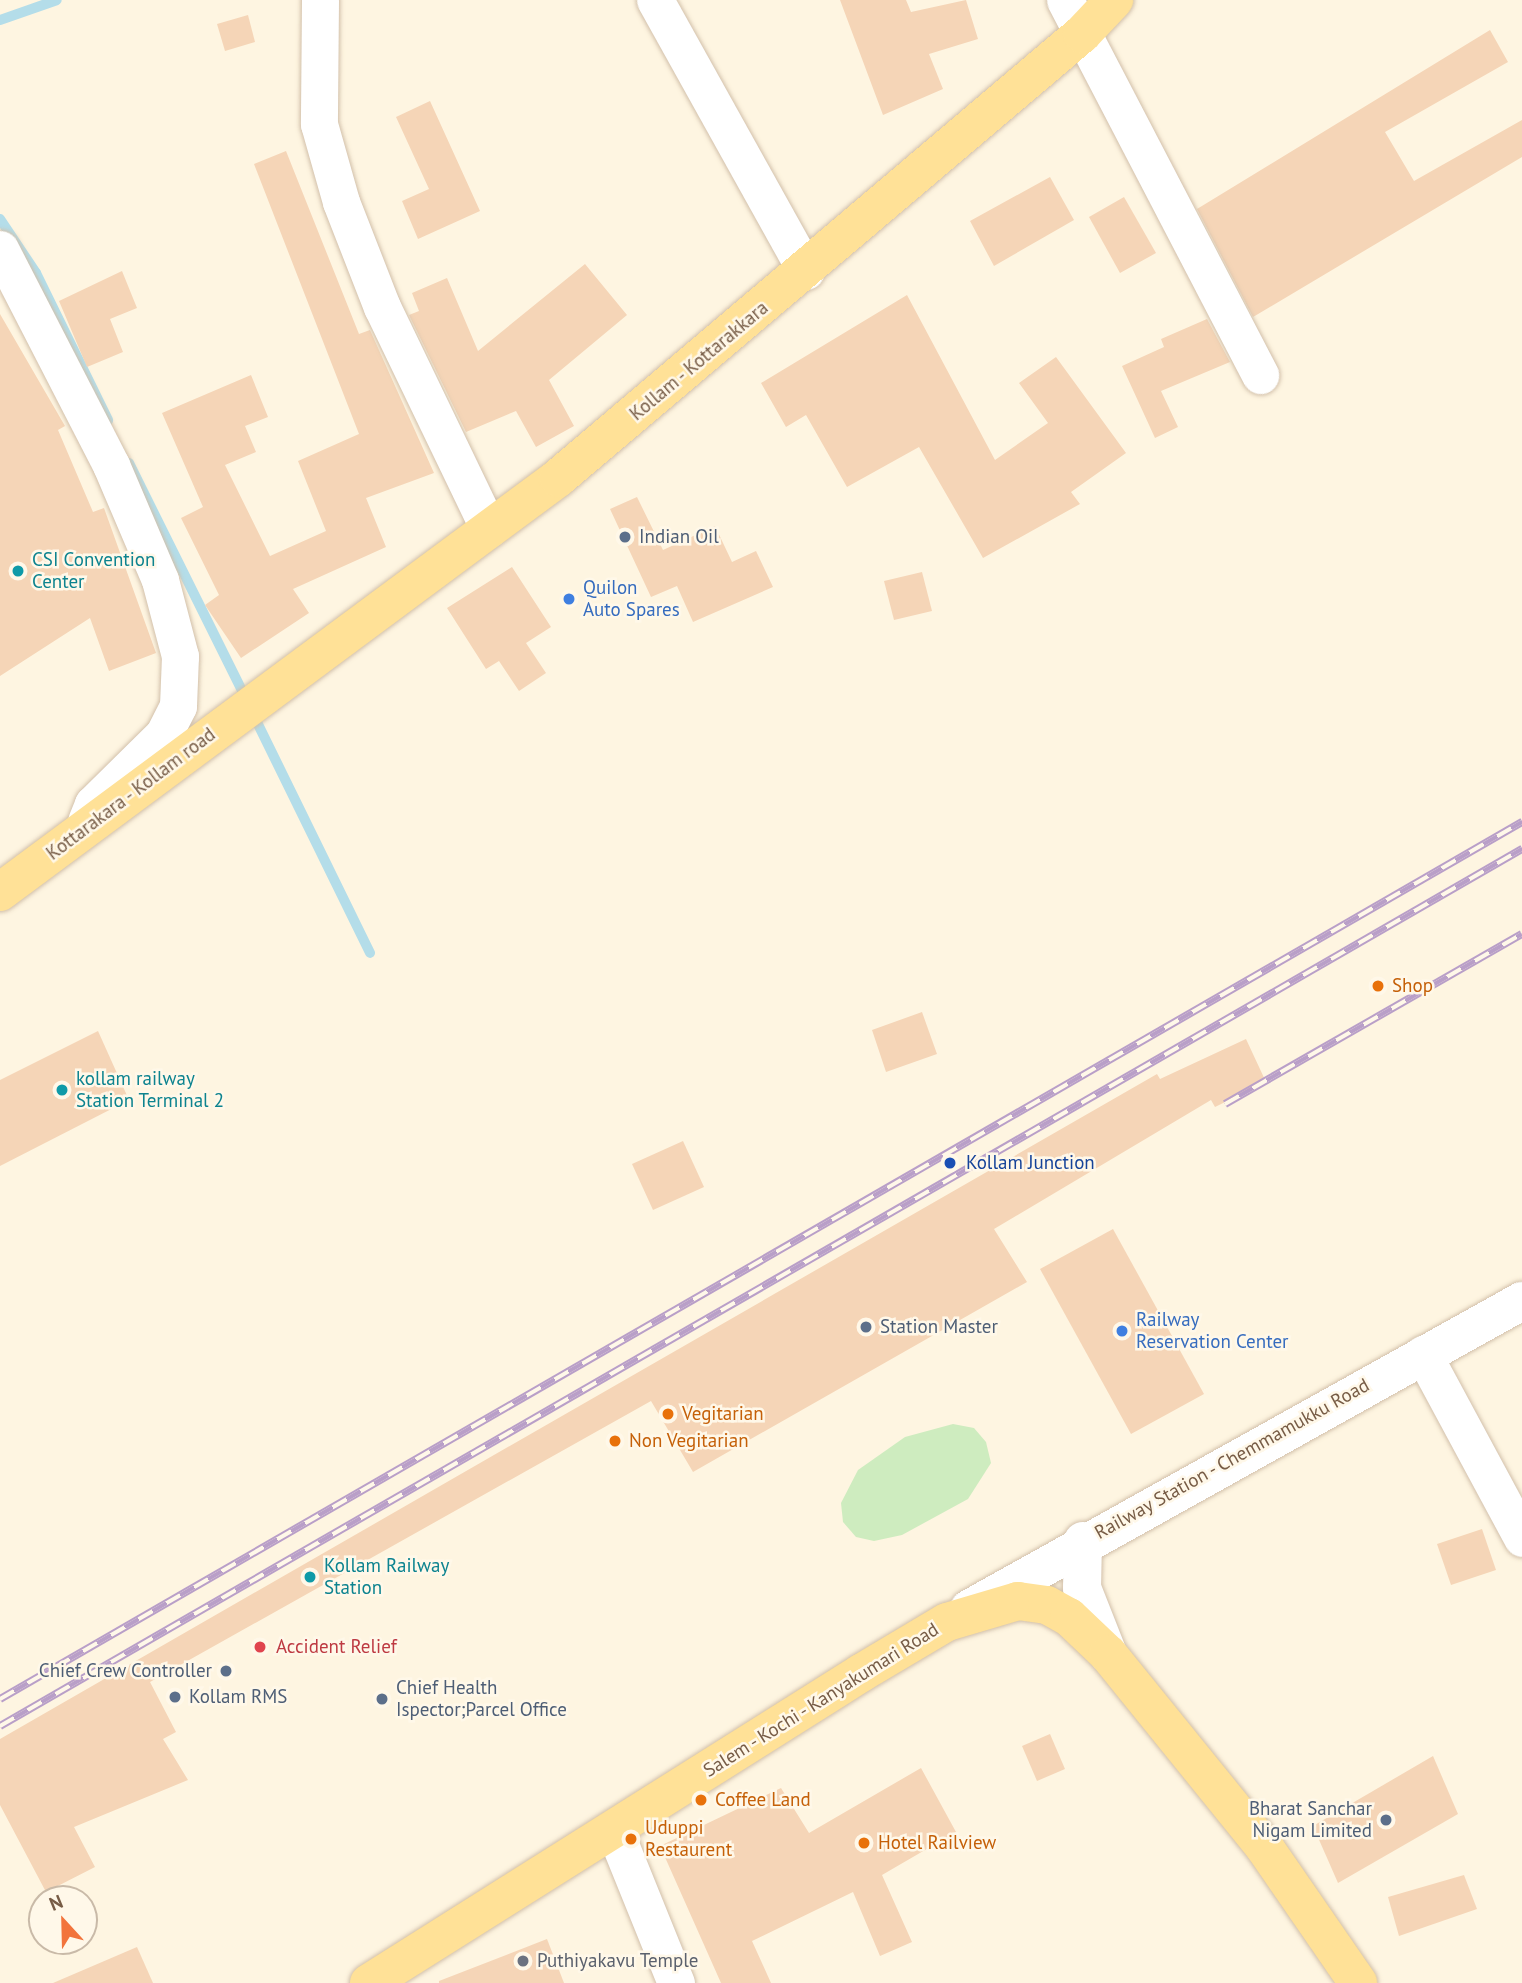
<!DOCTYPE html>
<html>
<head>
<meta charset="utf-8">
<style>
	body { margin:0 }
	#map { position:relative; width:1522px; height:1983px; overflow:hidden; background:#fef5e1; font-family:"PT Sans",sans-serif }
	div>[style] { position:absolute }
	.green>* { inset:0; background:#ceecbf }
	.stream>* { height:10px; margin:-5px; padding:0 5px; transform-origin:5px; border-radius:5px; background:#b4dde9 }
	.building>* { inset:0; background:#f5d5b7 }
	.roads { filter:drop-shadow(0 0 2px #d2c0aa) drop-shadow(0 0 2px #d2c0aa) }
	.street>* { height:37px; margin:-18.5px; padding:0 18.5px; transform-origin:18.5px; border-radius:18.5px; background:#fff }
	.secondary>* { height:38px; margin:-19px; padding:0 19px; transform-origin:19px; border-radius:19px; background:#fff }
	.primary>* { height:38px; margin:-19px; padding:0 19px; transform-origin:19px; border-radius:19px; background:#ffe197 }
	.rail>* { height:8px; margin-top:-4px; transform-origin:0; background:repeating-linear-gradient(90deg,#fff8e9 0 16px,#b99fc8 0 32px); box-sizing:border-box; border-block:2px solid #b99fc8 }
	.dots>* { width:19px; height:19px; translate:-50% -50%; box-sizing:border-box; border:4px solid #fff8e9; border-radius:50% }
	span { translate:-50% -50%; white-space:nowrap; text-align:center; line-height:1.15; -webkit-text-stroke:5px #fff8e9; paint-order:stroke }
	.street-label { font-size:19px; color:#775c46 }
	.service-label { font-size:19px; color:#4e5e75 }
	.left { translate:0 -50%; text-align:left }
	.right { translate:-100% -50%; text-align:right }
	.culture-label { font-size:19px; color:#0d838f }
	.shop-label { font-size:19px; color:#366cbe }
	.food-label { font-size:19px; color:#c56008 }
	.transit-label { font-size:19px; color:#164399 }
	.health-label { font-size:19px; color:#be3a42 }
	.worship-label { font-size:19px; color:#5b616d }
	.north { position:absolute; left:28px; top:1885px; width:70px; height:70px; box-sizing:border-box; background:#fff8e9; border:2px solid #c9baa8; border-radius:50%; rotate:338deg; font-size:19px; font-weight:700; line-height:28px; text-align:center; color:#775c46 }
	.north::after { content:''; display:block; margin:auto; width:24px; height:32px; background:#f2743c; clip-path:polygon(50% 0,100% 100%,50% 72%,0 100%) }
</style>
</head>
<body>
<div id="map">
	<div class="green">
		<i style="clip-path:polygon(953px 1424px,974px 1428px,986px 1442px,991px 1463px,968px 1499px,902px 1535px,874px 1541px,856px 1537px,843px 1522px,841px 1503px,858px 1470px,905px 1437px)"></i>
	</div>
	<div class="stream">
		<i style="left:0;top:20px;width:60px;rotate:-19.3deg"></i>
		<i style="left:0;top:219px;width:65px;rotate:56.3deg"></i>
		<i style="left:36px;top:273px;width:164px;rotate:63.9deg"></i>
		<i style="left:129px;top:463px;width:263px;rotate:63.6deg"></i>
		<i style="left:253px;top:714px;width:266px;rotate:63.9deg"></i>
	</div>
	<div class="building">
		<i style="clip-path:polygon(840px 0,906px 0,911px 12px,966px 0,978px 39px,929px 54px,943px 89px,883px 115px)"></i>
		<i style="clip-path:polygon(248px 15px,255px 42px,225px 51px,217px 24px)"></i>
		<i style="clip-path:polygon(1490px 30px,1508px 62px,1385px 132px,1414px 181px,1522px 120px,1522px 157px,1253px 317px,1197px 209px)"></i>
		<i style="clip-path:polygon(430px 101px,480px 211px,418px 239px,402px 201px,429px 189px,396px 117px)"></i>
		<i style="clip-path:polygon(286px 151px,359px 334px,370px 330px,434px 473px,366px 498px,386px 547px,293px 589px,309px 613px,241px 658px,205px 605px,219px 595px,181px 518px,203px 507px,162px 413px,251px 375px,268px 417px,245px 426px,256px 452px,225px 465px,270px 556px,326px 531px,298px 461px,359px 434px,254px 164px)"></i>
		<i style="clip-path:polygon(1050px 177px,1074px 220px,994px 266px,970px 221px)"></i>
		<i style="clip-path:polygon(1124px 197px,1156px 253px,1120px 273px,1089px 217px)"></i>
		<i style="clip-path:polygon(585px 264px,627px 315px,549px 380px,574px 426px,536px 447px,516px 411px,466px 432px,409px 315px,419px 311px,412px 293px,447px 278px,478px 351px)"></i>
		<i style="clip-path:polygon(122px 271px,137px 308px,110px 319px,123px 352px,87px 367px,59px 301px)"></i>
		<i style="clip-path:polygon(907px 295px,995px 460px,1048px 423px,1019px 383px,1056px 357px,1126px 453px,1071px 492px,1080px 504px,983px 558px,919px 447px,847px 487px,806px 415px,786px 427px,761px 383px)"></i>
		<i style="clip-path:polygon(0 314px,65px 426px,58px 430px,93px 512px,104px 508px,156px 653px,109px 671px,90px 618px,0 676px)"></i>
		<i style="clip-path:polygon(1207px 319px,1230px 362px,1161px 391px,1178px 427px,1155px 438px,1122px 366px,1164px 347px,1161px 339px)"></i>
		<i style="clip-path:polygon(637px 497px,663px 550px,715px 526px,732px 562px,756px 551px,773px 587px,693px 622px,677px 586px,651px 597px,610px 509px)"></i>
		<i style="clip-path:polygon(512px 567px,551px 627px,526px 643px,546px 673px,519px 691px,499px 661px,486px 669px,447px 608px)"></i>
		<i style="clip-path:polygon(922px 572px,932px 611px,894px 620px,884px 581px)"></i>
		<i style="clip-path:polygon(922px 1012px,937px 1054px,886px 1072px,872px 1030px)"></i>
		<i style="clip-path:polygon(98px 1031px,129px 1100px,0 1166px,0 1080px)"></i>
		<i style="clip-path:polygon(1246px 1039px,1266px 1082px,1215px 1107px,1211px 1100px,994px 1229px,1027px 1282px,693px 1472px,651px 1401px,150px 1682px,176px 1732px,163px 1739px,188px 1780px,74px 1827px,95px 1867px,46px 1892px,0 1805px,0 1739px,1157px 1074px,1160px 1079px)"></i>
		<i style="clip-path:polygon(683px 1141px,704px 1187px,653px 1210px,632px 1164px)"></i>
		<i style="clip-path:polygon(1113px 1229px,1204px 1394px,1131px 1434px,1040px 1269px)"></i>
		<i style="clip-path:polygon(1482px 1529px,1496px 1570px,1451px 1585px,1437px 1544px)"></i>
		<i style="clip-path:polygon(1050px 1734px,1065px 1769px,1037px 1781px,1022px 1746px)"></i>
		<i style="clip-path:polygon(1433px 1756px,1458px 1814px,1338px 1883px,1313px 1826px)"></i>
		<i style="clip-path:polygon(921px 1768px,956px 1832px,882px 1875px,912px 1942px,880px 1956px,853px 1892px,752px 1941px,771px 1983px,721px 1983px,660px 1846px,781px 1788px,809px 1833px)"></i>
		<i style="clip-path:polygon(1464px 1875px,1477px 1909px,1399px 1936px,1388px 1897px)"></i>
		<i style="clip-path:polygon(547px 1939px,564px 1983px,439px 1983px,439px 1981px)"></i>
		<i style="clip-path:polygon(137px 1947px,153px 1983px,53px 1983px)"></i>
	</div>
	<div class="roads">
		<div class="street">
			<i style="left:320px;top:0;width:124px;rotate:90.5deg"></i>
			<i style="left:319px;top:124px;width:81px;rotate:74.2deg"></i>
			<i style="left:341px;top:202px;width:113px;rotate:68.7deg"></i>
			<i style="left:382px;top:307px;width:246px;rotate:64.3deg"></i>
			<i style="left:655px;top:0;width:310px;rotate:60.9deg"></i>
			<i style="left:1065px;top:0;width:423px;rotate:62.5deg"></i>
			<i style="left:0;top:249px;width:243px;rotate:62.8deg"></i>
			<i style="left:111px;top:465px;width:125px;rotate:66.9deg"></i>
			<i style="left:160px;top:580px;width:79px;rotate:75.3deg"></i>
			<i style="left:180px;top:656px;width:50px;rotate:92.3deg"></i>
			<i style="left:178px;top:706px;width:31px;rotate:117deg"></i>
			<i style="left:164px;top:734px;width:100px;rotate:135.4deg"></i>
			<i style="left:93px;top:804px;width:18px;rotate:112deg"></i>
			<i style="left:1423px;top:1354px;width:209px;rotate:61.7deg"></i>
			<i style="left:615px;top:1832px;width:163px;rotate:68deg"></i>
		</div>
		<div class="secondary">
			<i style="left:1083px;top:1541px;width:47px;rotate:91.2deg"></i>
			<i style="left:1082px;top:1588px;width:71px;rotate:68.5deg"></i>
			<i style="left:969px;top:1609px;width:633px;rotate:-29.12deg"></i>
		</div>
		<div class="primary">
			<i style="left:0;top:892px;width:695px;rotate:-36.57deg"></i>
			<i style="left:558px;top:478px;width:687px;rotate:-40.28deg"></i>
			<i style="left:1082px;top:34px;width:47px;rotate:-46.7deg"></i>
			<i style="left:369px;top:1983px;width:582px;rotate:-32.21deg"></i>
			<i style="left:861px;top:1673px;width:100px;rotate:-30.7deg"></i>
			<i style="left:947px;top:1622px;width:74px;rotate:-16.5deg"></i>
			<i style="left:1018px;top:1601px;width:29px;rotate:8deg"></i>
			<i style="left:1047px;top:1605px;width:25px;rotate:29deg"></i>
			<i style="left:1069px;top:1617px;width:54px;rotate:43.5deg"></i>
			<i style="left:1108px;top:1654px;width:250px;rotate:51deg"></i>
			<i style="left:1265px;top:1848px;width:164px;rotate:55.4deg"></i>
		</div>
	</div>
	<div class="rail">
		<i style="left:1225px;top:1104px;width:342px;rotate:-29.8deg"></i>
		<i style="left:0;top:1699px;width:1757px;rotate:-29.95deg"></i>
		<i style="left:0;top:1726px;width:1757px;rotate:-29.95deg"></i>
	</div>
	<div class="dots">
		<i style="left:625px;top:537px;background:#5c6f8a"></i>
		<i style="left:18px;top:571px;background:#0f9aa8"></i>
		<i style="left:569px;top:599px;background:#3f7fe0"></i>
		<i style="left:1378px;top:986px;background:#e8710a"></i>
		<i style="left:62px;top:1090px;background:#0f9aa8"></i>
		<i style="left:950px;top:1163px;background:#1a4fb4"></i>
		<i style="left:866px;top:1327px;background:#5c6f8a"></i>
		<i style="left:1122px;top:1331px;background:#3f7fe0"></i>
		<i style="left:668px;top:1414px;background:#e8710a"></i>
		<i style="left:615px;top:1441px;background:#e8710a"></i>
		<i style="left:310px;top:1577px;background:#0f9aa8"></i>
		<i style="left:260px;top:1647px;background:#e0444e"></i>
		<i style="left:226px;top:1671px;background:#5c6f8a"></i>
		<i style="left:175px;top:1697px;background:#5c6f8a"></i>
		<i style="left:382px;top:1699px;background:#5c6f8a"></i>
		<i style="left:701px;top:1800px;background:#e8710a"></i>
		<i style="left:1386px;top:1820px;background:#5c6f8a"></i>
		<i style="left:631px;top:1839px;background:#e8710a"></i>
		<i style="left:864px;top:1843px;background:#e8710a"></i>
		<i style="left:523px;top:1961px;background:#6b7280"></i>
	</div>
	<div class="street-label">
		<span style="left:699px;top:361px;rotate:-40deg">Kollam - Kottarakkara</span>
		<span style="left:131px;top:794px;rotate:-37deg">Kottarakara - Kollam road</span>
		<span style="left:1232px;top:1459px;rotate:-29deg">Railway Station - Chemmamukku Road</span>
		<span style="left:821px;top:1700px;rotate:-32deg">Salem - Kochi - Kanyakumari Road</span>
	</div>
	<div class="service-label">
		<span class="left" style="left:639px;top:537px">Indian Oil</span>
		<span class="left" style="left:880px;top:1327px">Station Master</span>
		<span class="right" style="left:212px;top:1671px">Chief Crew Controller</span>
		<span class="left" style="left:396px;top:1699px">Chief Health<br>Ispector;Parcel Office</span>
		<span class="left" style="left:189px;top:1697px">Kollam RMS</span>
		<span class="right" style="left:1372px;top:1820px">Bharat Sanchar<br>Nigam Limited</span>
	</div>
	<div class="culture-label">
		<span class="left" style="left:32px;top:571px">CSI Convention<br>Center</span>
		<span class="left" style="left:76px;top:1090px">kollam railway<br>Station Terminal 2</span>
		<span class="left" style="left:324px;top:1577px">Kollam Railway<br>Station</span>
	</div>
	<div class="shop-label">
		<span class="left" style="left:583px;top:599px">Quilon<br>Auto Spares</span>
		<span class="left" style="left:1136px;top:1331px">Railway<br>Reservation Center</span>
	</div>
	<div class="food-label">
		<span class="left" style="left:1392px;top:986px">Shop</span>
		<span class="left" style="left:682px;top:1414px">Vegitarian</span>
		<span class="left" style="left:629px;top:1441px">Non Vegitarian</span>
		<span class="left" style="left:715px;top:1800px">Coffee Land</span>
		<span class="left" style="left:645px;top:1839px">Uduppi<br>Restaurent</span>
		<span class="left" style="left:878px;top:1843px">Hotel Railview</span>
	</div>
	<div class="transit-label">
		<span class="left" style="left:966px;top:1163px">Kollam Junction</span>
	</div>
	<div class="health-label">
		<span class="left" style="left:276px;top:1647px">Accident Relief</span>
	</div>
	<div class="worship-label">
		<span class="left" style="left:537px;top:1961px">Puthiyakavu Temple</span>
	</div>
	<div class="north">N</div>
</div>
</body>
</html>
